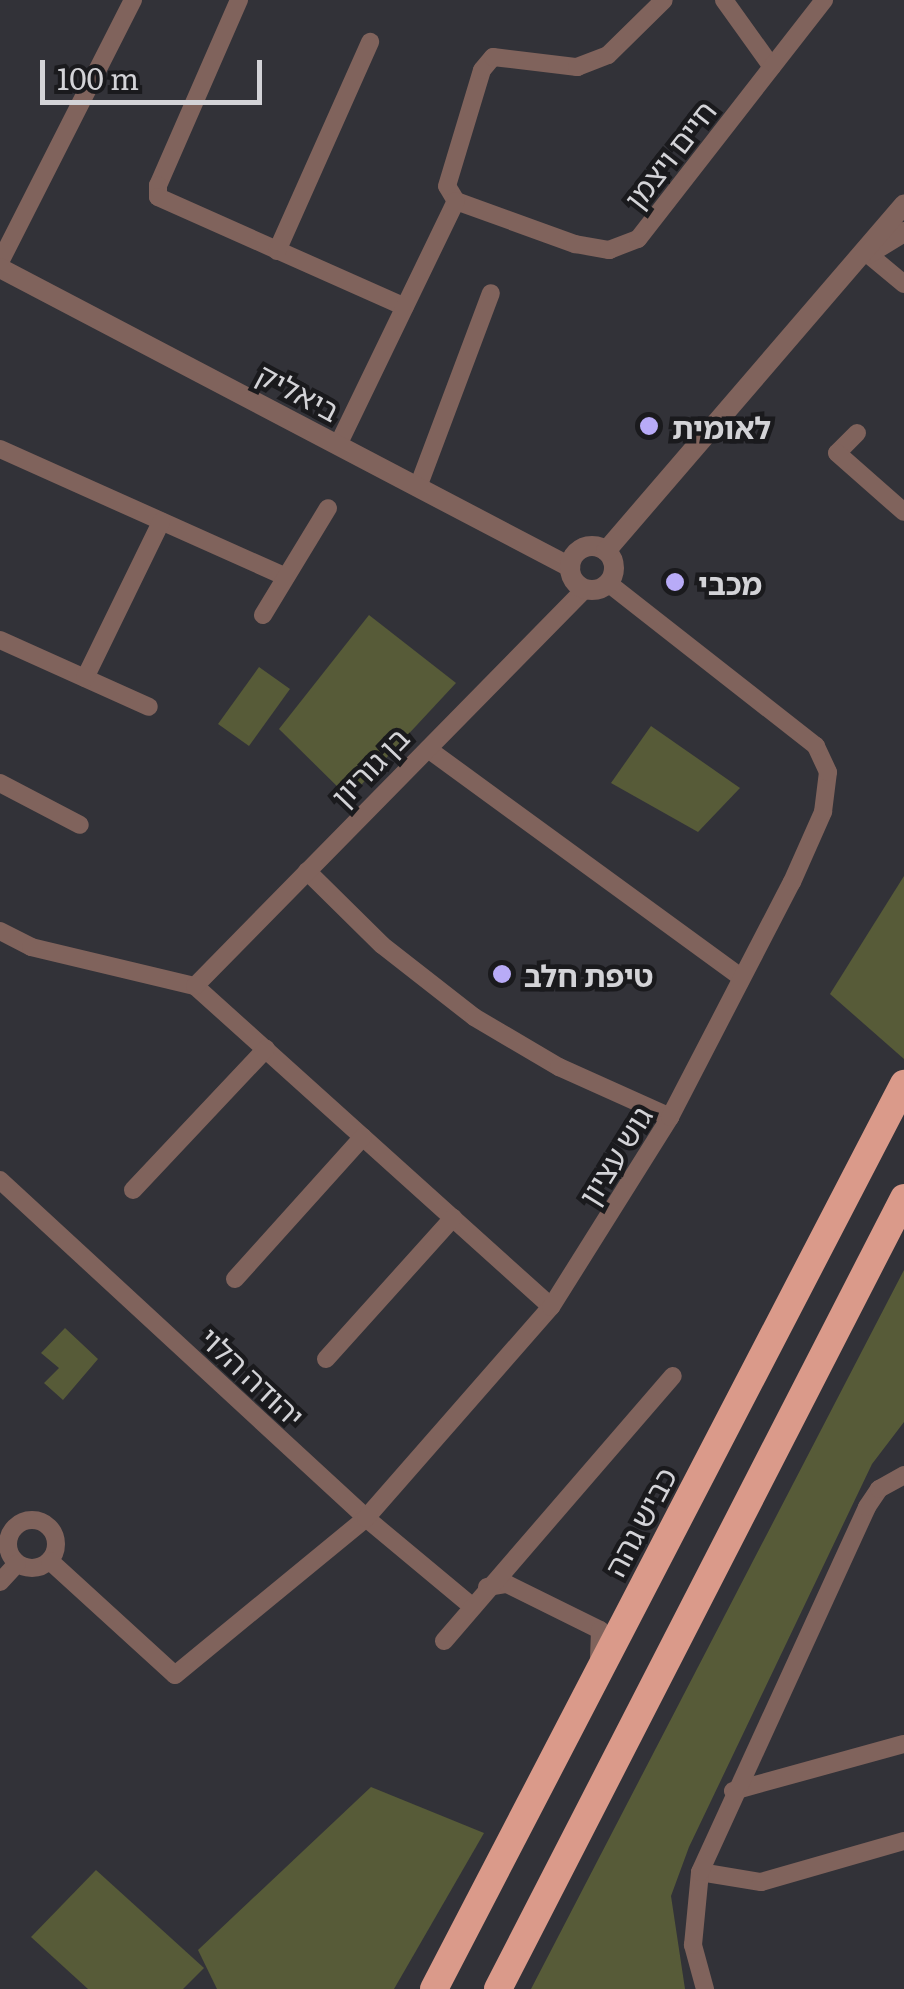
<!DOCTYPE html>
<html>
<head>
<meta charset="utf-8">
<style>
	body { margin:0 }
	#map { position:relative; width:904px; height:1989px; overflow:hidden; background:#323238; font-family:Literata,"Noto Sans Hebrew",serif }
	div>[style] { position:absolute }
	.green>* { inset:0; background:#575b38 }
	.minor>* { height:18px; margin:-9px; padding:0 9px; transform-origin:9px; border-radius:9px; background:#80635c }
	.minor>.ring { margin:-9px; padding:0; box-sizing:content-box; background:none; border:18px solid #80635c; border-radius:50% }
	.tertiary>* { height:20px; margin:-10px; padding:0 10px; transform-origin:10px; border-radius:10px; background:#80635c }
	.tertiary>.ring { margin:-10px; padding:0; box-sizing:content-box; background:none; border:20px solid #80635c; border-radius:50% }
	.trunk>* { height:28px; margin:-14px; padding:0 14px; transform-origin:14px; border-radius:14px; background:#da9a8a }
	.dots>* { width:28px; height:28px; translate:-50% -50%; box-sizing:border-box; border:5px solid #1a1a1d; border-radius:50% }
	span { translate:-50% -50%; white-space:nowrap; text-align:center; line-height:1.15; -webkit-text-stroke:9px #1a1a1d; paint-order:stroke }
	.street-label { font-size:30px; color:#d3d3d7 }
	.poi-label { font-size:30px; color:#d3d3d7; font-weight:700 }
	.left { translate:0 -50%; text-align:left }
	.scale { position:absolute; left:40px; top:60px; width:222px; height:45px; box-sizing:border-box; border:5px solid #d3d3d7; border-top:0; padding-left:12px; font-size:30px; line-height:35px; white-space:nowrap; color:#d3d3d7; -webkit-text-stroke:8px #1a1a1d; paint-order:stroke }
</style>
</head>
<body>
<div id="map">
	<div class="green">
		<i style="clip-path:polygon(369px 615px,456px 683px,349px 798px,279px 729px)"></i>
		<i style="clip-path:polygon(259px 667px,290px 689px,249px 746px,218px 724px)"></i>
		<i style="clip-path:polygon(651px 726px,740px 788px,698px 832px,611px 783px)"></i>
		<i style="clip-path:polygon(904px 876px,904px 1059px,830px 994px)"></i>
		<i style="clip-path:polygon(904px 1270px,904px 1422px,872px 1464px,689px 1847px,671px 1896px,685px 1989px,531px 1989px)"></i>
		<i style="clip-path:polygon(65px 1328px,98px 1359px,63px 1400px,44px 1383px,59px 1368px,41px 1353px)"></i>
		<i style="clip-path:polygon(371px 1787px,484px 1833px,394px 1989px,217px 1989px,198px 1950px)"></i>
		<i style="clip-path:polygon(96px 1870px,204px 1968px,183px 1989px,88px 1989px,31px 1937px)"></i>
	</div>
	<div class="minor">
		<i style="left:239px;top:0;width:202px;rotate:113.6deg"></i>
		<i style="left:158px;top:185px;width:12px;rotate:90deg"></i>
		<i style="left:158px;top:197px;width:270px;rotate:24deg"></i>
		<i style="left:724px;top:0;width:82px;rotate:54.4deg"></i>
		<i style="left:456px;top:201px;width:127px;rotate:19.9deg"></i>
		<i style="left:575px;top:244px;width:35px;rotate:10deg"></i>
		<i style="left:609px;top:250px;width:31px;rotate:-21deg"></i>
		<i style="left:638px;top:239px;width:303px;rotate:-52.1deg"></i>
		<i style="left:456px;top:201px;width:17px;rotate:-121deg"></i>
		<i style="left:447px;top:186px;width:121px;rotate:-73.2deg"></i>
		<i style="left:482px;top:70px;width:17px;rotate:-50deg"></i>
		<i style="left:493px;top:57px;width:85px;rotate:6.8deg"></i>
		<i style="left:577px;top:67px;width:33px;rotate:-21deg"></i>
		<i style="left:608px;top:55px;width:78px;rotate:-44.5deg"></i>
		<i style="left:277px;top:251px;width:229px;rotate:-66deg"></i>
		<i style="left:868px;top:254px;width:47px;rotate:39.8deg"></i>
		<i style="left:0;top:262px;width:294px;rotate:-63.1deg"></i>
		<i style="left:857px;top:433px;width:28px;rotate:135deg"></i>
		<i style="left:837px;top:453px;width:89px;rotate:41.4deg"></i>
		<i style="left:338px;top:445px;width:271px;rotate:-64.2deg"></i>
		<i style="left:0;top:449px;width:313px;rotate:24.1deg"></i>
		<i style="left:418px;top:487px;width:207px;rotate:-69.4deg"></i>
		<i style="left:263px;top:615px;width:125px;rotate:-58.7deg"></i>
		<i style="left:0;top:640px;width:163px;rotate:24.2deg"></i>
		<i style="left:85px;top:678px;width:174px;rotate:-64deg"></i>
		<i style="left:428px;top:749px;width:387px;rotate:36.1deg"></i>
		<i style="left:0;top:783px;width:90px;rotate:27.7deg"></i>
		<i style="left:307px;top:871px;width:105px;rotate:44.6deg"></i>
		<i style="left:382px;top:945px;width:117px;rotate:38deg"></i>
		<i style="left:474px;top:1017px;width:99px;rotate:30.5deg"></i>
		<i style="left:559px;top:1067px;width:122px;rotate:24.2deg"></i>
		<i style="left:0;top:931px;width:35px;rotate:27deg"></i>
		<i style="left:31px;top:947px;width:169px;rotate:13.4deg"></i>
		<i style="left:195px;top:986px;width:479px;rotate:42deg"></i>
		<i style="left:195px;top:986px;width:557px;rotate:-45.51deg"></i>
		<i style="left:0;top:1180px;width:498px;rotate:42.7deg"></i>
		<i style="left:366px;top:1518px;width:139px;rotate:39.8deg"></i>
		<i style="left:133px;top:1190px;width:194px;rotate:-46.7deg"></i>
		<i style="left:235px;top:1279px;width:191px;rotate:-48deg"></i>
		<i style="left:326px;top:1359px;width:190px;rotate:-48deg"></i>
		<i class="ring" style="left:8px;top:1520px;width:30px;height:30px"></i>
		<i style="left:50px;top:1561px;width:169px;rotate:42.4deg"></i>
		<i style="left:175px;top:1675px;width:247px;rotate:-39.4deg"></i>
		<i style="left:366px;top:1518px;width:281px;rotate:-48.8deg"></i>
		<i style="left:551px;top:1307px;width:224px;rotate:-57.9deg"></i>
		<i style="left:670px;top:1117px;width:265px;rotate:-62.6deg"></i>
		<i style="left:792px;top:882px;width:77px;rotate:-66.1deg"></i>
		<i style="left:823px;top:812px;width:40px;rotate:-82.9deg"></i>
		<i style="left:828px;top:772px;width:29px;rotate:-115deg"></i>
		<i style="left:816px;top:746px;width:264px;rotate:-141.9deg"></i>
		<i style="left:0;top:1582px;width:25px;rotate:-47deg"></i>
		<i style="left:487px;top:1587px;width:20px;rotate:-9deg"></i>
		<i style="left:507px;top:1584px;width:104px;rotate:26.3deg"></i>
		<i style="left:600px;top:1630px;width:30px;rotate:92deg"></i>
		<i style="left:444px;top:1641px;width:350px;rotate:-49.2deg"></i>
		<i style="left:733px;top:1791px;width:177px;rotate:-15.4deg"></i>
		<i style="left:700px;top:1872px;width:62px;rotate:9.3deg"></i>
		<i style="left:761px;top:1882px;width:149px;rotate:-16deg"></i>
		<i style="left:705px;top:1989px;width:46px;rotate:-105.3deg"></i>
		<i style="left:693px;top:1945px;width:73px;rotate:-84.5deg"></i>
		<i style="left:700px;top:1872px;width:401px;rotate:-65.4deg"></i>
		<i style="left:867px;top:1507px;width:22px;rotate:-56deg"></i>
		<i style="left:879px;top:1489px;width:29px;rotate:-29deg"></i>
	</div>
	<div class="tertiary">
		<i style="left:868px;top:254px;width:42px;rotate:-31.4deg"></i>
		<i style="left:0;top:268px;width:644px;rotate:27.68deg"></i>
		<i class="ring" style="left:570px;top:546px;width:24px;height:24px"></i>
		<i style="left:606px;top:551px;width:457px;rotate:-49.3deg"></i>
	</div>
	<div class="trunk">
		<i style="left:434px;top:1989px;width:1020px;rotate:-62.56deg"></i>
		<i style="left:498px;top:1989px;width:889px;rotate:-62.83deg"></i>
	</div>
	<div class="dots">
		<i style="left:649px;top:426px;background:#b8abf7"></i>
		<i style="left:675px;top:582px;background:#b8abf7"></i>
		<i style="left:502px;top:974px;background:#b8abf7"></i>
	</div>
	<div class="street-label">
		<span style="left:669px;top:154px;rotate:-52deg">חיים ויצמן</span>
		<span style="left:299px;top:391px;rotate:28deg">ביאליק</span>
		<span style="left:369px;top:766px;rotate:-46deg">בן גוריון</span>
		<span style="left:614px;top:1155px;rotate:-58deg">גוש עציון</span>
		<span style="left:253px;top:1376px;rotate:43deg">יהודה הלוי</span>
		<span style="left:639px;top:1521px;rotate:-62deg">כביש גהה</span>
	</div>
	<div class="poi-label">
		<span class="left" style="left:672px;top:426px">לאומית</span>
		<span class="left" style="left:698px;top:582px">מכבי</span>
		<span class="left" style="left:524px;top:974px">טיפת חלב</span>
	</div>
	<div class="scale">100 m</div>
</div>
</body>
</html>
